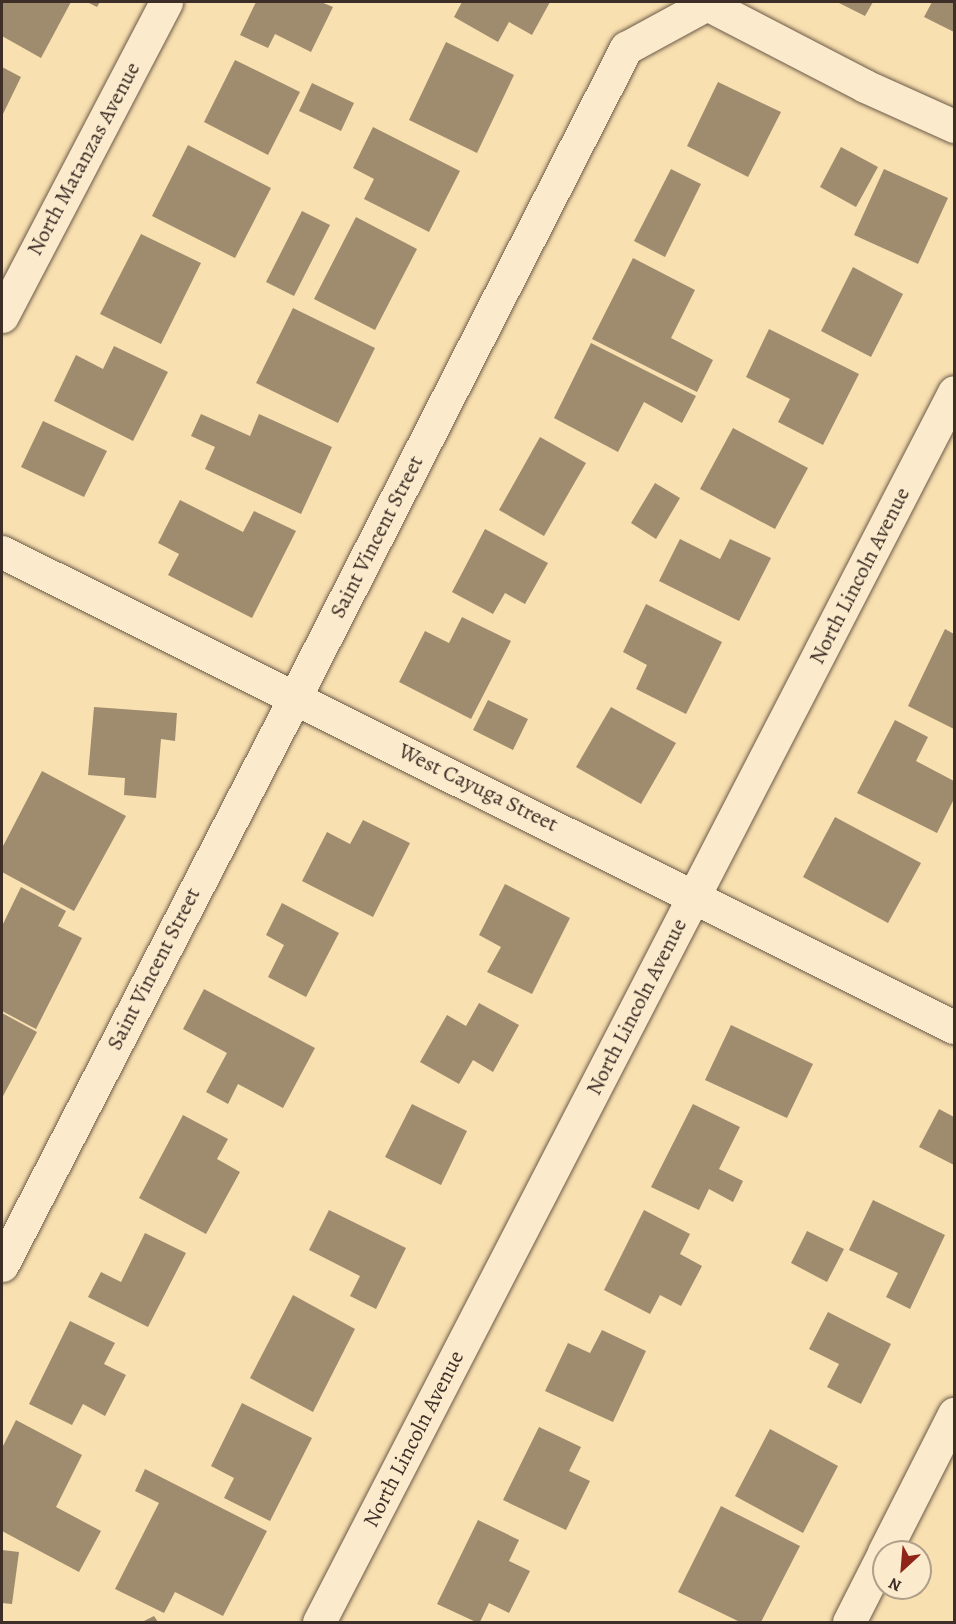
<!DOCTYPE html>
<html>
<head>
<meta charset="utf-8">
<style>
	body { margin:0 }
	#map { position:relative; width:956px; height:1624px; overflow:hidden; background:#f9e0b0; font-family:Alegreya,serif }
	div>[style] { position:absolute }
	.building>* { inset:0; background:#9f8b6e }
	.roads { filter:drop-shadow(0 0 2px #6c5a49) drop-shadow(0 0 2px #6c5a49) }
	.minor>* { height:33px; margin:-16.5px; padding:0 16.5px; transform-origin:16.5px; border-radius:16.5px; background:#fbebcc }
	span { translate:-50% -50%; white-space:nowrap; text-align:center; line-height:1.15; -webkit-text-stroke:6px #fbebcc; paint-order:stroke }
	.street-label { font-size:22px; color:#3d2e27 }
	.frame { position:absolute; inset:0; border:3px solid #3d2e27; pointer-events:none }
	.north { position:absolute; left:872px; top:1540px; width:60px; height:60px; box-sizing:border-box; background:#fbebcc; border:2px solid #af9f8a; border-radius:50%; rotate:206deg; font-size:16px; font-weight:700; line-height:24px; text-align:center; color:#3d2e27 }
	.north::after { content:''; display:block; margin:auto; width:21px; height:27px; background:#8f2418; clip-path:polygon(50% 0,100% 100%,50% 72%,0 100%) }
</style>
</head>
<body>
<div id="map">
	<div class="building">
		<i style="clip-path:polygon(2px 2px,71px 2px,41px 58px,2px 36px)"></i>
		<i style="clip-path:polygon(87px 2px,100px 2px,97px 7px)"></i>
		<i style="clip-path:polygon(256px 2px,321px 2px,333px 7px,311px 52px,275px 34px,268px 48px,240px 35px)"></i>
		<i style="clip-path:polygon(462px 2px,550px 2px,532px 35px,509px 22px,498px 42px,454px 17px)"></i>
		<i style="clip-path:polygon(837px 2px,873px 2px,865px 16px)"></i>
		<i style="clip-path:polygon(932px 2px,954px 2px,954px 32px,924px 17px)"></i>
		<i style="clip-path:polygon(446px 42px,514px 75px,477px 153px,409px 120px)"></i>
		<i style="clip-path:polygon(235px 60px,300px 92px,268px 155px,204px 122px)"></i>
		<i style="clip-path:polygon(2px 67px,21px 77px,2px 116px)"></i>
		<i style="clip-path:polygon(718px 82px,781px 112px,748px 177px,687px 146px)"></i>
		<i style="clip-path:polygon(312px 83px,354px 103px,341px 131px,299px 111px)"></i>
		<i style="clip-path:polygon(373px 127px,460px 171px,429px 232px,364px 199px,374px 179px,353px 168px)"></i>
		<i style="clip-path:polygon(188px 145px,271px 188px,235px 258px,152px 216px)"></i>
		<i style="clip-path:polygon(841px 147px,878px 167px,856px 207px,820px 187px)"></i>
		<i style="clip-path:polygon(671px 169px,701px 184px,665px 257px,634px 241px)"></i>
		<i style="clip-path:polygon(884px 169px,948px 198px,918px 264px,854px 235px)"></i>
		<i style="clip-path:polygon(302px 211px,330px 225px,294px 296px,266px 282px)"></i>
		<i style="clip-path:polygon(356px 217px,417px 249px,375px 330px,314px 299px)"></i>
		<i style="clip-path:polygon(141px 234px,201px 263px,161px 344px,100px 314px)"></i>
		<i style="clip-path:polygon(633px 258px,695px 290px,671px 338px,713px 360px,697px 392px,592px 339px)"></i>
		<i style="clip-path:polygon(853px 267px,903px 294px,871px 357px,821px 331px)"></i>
		<i style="clip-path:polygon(293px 308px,375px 348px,338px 423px,256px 383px)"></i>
		<i style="clip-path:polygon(769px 329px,859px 374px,823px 445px,778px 422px,790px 399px,746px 377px)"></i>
		<i style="clip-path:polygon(591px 343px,696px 396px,682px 423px,644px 402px,618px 452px,554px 418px)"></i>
		<i style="clip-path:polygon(114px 346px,168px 372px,133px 441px,54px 401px,76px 355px,103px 369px)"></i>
		<i style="clip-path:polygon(201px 414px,250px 436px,259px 414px,332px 447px,301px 514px,205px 469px,215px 447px,191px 436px)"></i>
		<i style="clip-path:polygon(43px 421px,107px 451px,84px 497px,21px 467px)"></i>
		<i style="clip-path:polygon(733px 428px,808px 468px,775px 529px,700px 489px)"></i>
		<i style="clip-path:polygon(540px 437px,586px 463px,544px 536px,499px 510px)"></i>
		<i style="clip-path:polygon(655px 483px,680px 498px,656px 539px,631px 523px)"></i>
		<i style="clip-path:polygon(180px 500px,243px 532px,254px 511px,296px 531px,252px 618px,168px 575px,179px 554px,158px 543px)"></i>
		<i style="clip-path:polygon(485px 529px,548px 563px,525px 604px,505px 593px,493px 614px,452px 592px)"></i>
		<i style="clip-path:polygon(680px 539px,720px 559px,730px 539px,771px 558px,739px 621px,659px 581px)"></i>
		<i style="clip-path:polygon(646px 604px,722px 642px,686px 714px,636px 689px,647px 665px,623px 652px)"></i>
		<i style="clip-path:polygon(462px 617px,511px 641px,471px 719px,399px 682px,425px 631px,449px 643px)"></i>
		<i style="clip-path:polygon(945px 629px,954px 634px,954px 729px,908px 706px)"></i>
		<i style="clip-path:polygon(488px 700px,528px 719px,513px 750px,473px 730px)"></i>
		<i style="clip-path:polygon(94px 707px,177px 713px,175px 741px,161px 739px,156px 798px,124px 795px,125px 778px,88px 775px)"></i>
		<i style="clip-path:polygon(611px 707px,676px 743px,641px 804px,576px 767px)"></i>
		<i style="clip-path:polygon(895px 720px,928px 737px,916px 761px,954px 781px,954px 799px,937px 833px,857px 793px)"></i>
		<i style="clip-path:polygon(42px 771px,126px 816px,74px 911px,2px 872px,2px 848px)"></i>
		<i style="clip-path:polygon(835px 817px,921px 863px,888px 923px,803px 877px)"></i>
		<i style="clip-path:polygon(363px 820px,410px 843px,373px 917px,302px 881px,327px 832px,350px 844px)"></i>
		<i style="clip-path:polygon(505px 884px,570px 918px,532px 994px,487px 972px,501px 947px,479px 935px)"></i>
		<i style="clip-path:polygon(21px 887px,66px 911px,58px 926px,82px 938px,36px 1029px,2px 1011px,2px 926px)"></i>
		<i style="clip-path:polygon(282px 903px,339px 933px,306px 997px,268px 977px,284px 945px,266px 935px)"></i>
		<i style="clip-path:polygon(204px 989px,315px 1048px,283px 1108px,238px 1084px,228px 1104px,206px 1092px,227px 1053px,183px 1029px)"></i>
		<i style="clip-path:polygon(479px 1003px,519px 1025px,493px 1072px,473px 1060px,459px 1084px,420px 1062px,447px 1015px,466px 1026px)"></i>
		<i style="clip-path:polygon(2px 1013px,37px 1032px,2px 1098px)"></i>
		<i style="clip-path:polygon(731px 1025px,813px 1064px,787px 1118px,705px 1080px)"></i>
		<i style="clip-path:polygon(412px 1104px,467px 1131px,441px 1185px,385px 1157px)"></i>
		<i style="clip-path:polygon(693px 1104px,740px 1127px,719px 1169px,743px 1181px,733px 1202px,709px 1189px,699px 1210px,651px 1187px)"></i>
		<i style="clip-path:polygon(939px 1109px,954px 1117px,954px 1165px,919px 1147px)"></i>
		<i style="clip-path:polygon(183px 1115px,228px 1139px,217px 1159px,240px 1172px,206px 1234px,139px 1198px)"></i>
		<i style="clip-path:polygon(873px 1200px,945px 1235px,910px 1309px,886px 1297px,898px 1273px,849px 1250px)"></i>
		<i style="clip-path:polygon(329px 1210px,406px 1248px,376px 1309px,350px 1296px,360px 1276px,309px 1250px)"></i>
		<i style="clip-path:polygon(644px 1210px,690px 1234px,680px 1254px,702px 1266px,681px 1306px,660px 1295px,650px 1314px,604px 1290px)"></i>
		<i style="clip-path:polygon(807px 1231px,844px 1249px,827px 1282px,791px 1263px)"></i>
		<i style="clip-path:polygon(145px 1233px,186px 1253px,148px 1327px,88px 1297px,101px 1272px,121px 1282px)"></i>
		<i style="clip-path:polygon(293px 1295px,355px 1329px,313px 1412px,250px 1378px)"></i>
		<i style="clip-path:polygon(828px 1312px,891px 1344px,861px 1404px,827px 1387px,839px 1364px,809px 1349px)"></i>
		<i style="clip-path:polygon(70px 1321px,115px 1343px,104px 1364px,126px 1375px,105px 1416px,83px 1404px,72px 1425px,29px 1404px)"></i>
		<i style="clip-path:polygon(602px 1330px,646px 1351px,613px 1422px,545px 1391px,568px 1343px,590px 1353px)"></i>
		<i style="clip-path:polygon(242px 1403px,312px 1438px,270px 1521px,224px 1498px,234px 1478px,211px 1466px)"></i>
		<i style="clip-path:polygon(16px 1420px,82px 1455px,56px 1507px,101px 1531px,79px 1572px,2px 1531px,2px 1448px)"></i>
		<i style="clip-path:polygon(539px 1427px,581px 1447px,569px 1471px,590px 1481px,566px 1530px,503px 1500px)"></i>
		<i style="clip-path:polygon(770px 1429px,838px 1466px,803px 1533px,735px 1496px)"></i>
		<i style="clip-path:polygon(145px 1469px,267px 1531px,223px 1616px,175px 1592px,164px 1613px,115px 1589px,159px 1503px,135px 1491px)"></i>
		<i style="clip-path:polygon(721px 1506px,800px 1546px,761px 1622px,740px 1622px,678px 1592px)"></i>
		<i style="clip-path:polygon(478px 1520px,519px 1540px,509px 1561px,530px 1571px,509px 1613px,489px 1603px,480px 1622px,476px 1622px,437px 1604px)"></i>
		<i style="clip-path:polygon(2px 1550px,19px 1552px,12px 1604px,2px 1603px)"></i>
		<i style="clip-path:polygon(154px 1616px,158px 1622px,142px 1622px)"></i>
	</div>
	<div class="roads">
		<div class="minor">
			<i style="left:2px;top:316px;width:354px;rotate:-62.4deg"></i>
			<i style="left:2px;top:552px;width:1064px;rotate:26.52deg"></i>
			<i style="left:2px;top:1265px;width:639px;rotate:-62.71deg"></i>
			<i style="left:295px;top:697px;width:729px;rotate:-62.98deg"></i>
			<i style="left:626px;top:48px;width:92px;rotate:-28.5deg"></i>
			<i style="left:707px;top:4px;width:178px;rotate:27.4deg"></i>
			<i style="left:865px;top:86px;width:98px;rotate:24.2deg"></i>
			<i style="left:884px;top:1552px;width:155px;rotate:-63.1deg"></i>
			<i style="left:319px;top:1622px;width:1384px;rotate:-62.69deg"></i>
			<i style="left:849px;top:1622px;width:77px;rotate:-63.1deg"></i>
		</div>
	</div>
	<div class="street-label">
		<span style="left:84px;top:159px;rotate:-62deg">North Matanzas Avenue</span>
		<span style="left:377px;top:537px;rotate:-63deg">Saint Vincent Street</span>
		<span style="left:860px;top:576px;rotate:-63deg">North Lincoln Avenue</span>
		<span style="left:478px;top:788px;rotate:26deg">West Cayuga Street</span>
		<span style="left:154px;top:969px;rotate:-63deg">Saint Vincent Street</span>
		<span style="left:637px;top:1007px;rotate:-63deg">North Lincoln Avenue</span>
		<span style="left:414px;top:1439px;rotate:-63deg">North Lincoln Avenue</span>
	</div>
	<div class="frame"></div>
	<div class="north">N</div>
</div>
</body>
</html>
